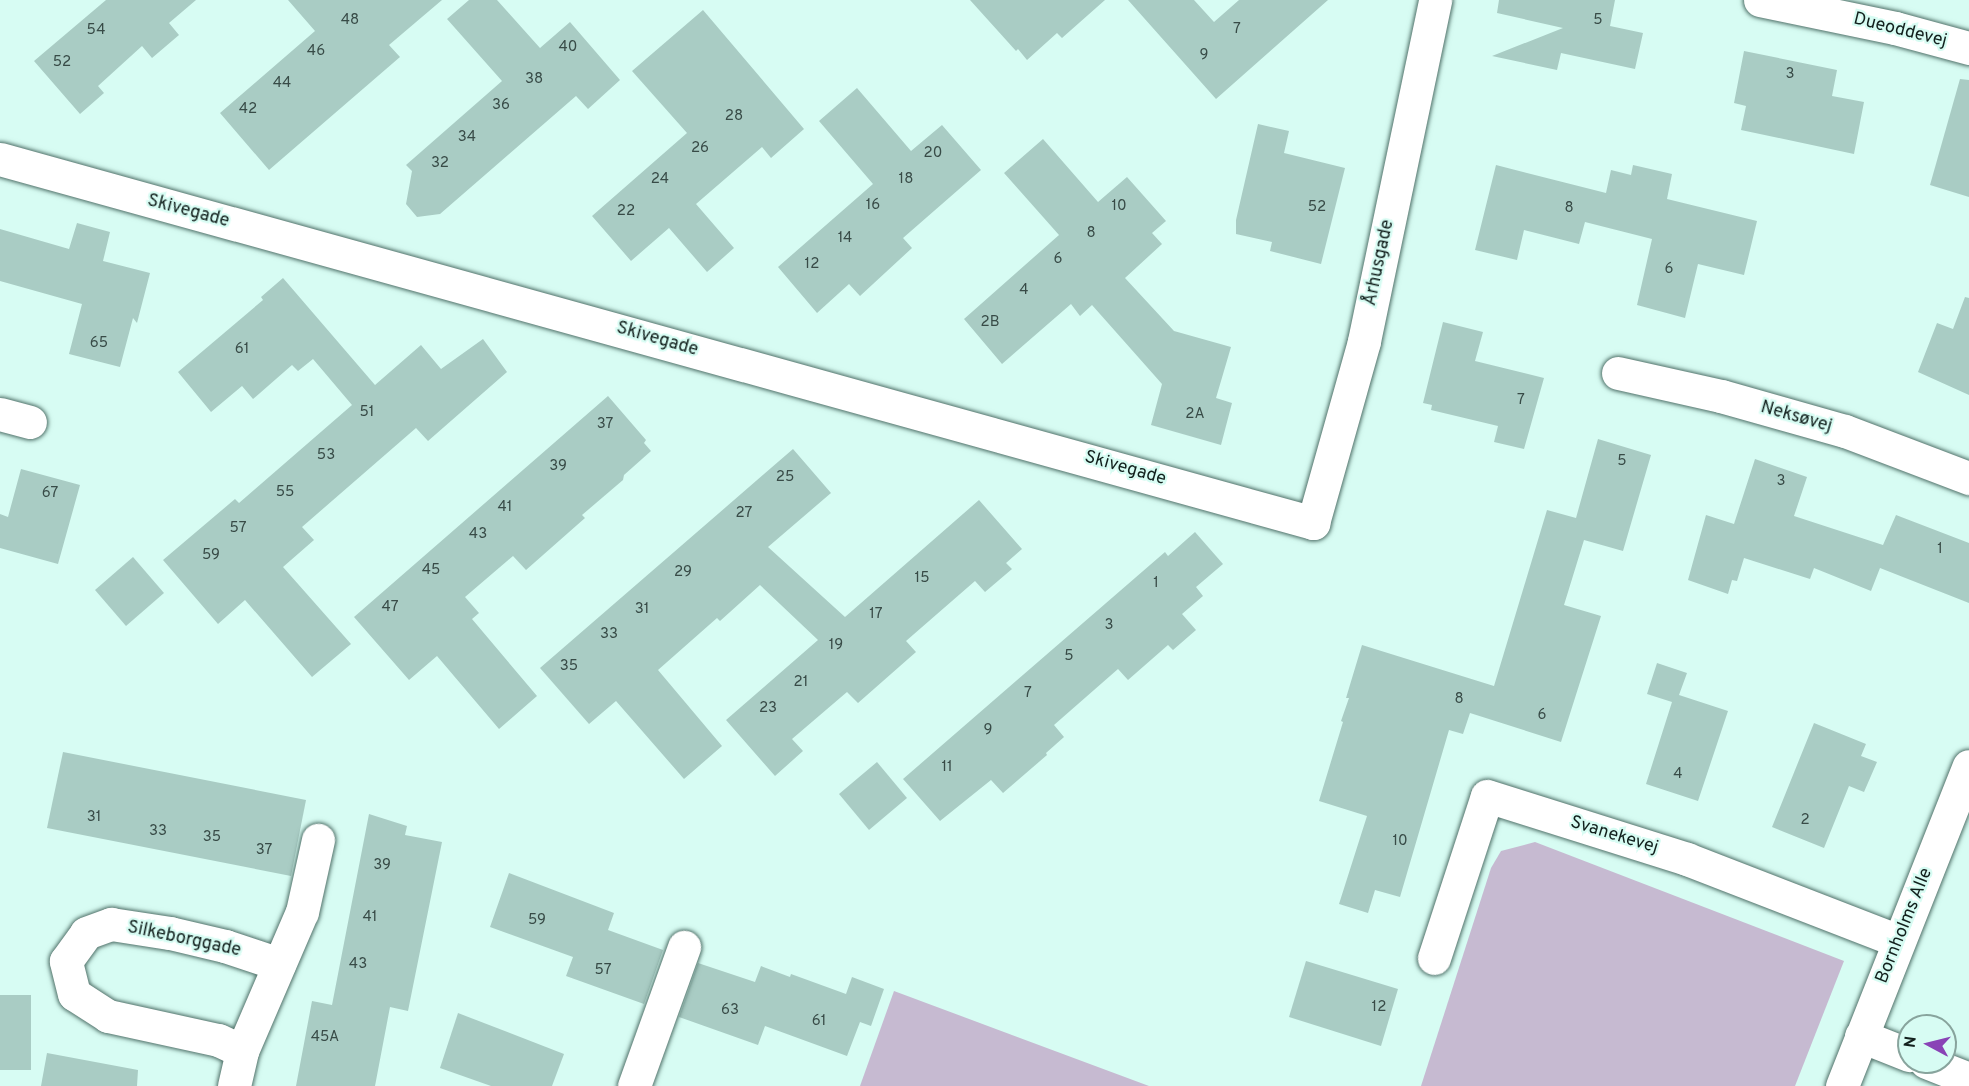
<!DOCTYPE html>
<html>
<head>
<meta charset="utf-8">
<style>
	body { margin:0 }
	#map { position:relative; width:1969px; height:1086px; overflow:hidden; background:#d7fcf3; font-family:Overpass,sans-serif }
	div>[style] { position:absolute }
	.green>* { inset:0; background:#c6bad1 }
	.building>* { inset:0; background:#a9ccc4 }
	.roads { filter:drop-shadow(0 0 2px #51726a) drop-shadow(0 0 2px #51726a) }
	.minor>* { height:33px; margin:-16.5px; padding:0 16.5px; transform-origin:16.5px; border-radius:16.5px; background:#fff }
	span { translate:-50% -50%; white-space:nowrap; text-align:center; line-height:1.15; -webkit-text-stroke:4.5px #d7fcf3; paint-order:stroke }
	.number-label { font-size:15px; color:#384b47 }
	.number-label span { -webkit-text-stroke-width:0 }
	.street-label { font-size:18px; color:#12201d }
	.north { position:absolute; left:1897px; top:1014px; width:60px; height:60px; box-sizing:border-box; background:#d7fcf3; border:2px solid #88a49d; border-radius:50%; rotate:277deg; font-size:16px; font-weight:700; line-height:24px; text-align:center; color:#12201d }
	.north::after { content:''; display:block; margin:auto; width:21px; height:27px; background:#8943b6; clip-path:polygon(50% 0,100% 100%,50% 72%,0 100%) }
</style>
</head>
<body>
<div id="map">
	<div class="green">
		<i style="clip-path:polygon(1535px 842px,1844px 961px,1795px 1086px,1421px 1086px,1491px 868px,1501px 851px)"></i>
		<i style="clip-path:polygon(894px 991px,1149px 1086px,860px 1086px)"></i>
	</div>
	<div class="building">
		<i style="clip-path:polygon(106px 0,196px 0,169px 23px,179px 35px,152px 58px,142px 46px,98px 86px,104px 93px,80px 114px,34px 61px)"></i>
		<i style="clip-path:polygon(288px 0,442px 0,389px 45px,400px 57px,269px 170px,220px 113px,315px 31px)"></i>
		<i style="clip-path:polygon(469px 0,497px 0,540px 48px,570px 22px,620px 80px,588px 109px,576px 96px,440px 214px,417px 217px,406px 204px,412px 171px,406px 165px,502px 81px,447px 19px)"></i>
		<i style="clip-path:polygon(970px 0,1105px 0,1062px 38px,1057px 33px,1027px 60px,1018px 49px,1016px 51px)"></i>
		<i style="clip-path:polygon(1128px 0,1194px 0,1214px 22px,1239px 0,1328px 0,1216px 99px)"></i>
		<i style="clip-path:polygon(1499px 0,1615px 0,1610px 26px,1643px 33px,1635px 69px,1561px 53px,1557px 70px,1492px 56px,1563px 28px,1497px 13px)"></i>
		<i style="clip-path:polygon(703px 10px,804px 129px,771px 158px,762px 147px,696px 204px,734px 248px,707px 272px,669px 228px,631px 261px,592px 216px,687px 133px,632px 71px)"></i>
		<i style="clip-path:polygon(1744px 51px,1837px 70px,1832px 96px,1864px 102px,1854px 154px,1741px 130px,1746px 106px,1734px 103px)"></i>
		<i style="clip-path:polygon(1960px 79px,1969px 80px,1969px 197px,1930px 185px)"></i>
		<i style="clip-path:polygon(857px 88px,911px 151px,942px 125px,981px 170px,903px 238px,912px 248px,860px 296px,849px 284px,817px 313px,778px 267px,873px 184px,819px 121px)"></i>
		<i style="clip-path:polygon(1258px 124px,1289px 131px,1284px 153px,1345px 168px,1321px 264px,1270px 251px,1272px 242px,1236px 234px,1236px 220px)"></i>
		<i style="clip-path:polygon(1043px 139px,1098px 202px,1127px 177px,1166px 221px,1152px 233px,1162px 244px,1125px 278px,1174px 331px,1231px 347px,1216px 398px,1232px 403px,1221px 445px,1151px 425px,1162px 384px,1092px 305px,1080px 316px,1071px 304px,1002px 364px,964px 319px,1059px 235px,1004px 173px)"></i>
		<i style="clip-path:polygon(1496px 165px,1606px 193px,1611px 170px,1631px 175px,1633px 165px,1672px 174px,1667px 199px,1757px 221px,1744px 275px,1698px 264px,1685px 318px,1637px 305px,1652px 239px,1585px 222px,1579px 244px,1524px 230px,1517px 260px,1475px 250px)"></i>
		<i style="clip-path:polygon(77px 223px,110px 232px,103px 261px,150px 273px,137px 323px,133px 318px,120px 367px,69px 354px,82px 304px,0 281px,0 229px,69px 249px)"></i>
		<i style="clip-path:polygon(283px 278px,375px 385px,421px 345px,441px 369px,483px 339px,507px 372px,428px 441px,416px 428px,302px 527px,314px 540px,283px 567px,351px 644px,312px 677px,245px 600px,218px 624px,163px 560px,235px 499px,239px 503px,352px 405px,313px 359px,298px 371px,292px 365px,253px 399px,242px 386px,211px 412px,178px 372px,263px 300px,261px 297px)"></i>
		<i style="clip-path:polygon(1965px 297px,1969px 298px,1969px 395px,1918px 372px,1937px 323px,1953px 329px)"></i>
		<i style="clip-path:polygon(1443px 322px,1483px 332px,1475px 361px,1544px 378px,1524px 449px,1494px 442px,1498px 426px,1431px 410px,1432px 405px,1423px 403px)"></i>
		<i style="clip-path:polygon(608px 396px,646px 440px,644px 443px,651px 451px,624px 475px,623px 480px,582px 515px,585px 518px,526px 570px,513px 556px,465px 597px,479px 613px,472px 619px,537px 696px,499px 729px,437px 656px,409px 680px,354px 617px)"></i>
		<i style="clip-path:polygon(1598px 439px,1651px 455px,1623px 551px,1584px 540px,1564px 605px,1601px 616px,1561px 742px,1470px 713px,1463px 734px,1449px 730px,1400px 897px,1375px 890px,1368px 913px,1339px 904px,1367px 816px,1319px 801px,1343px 722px,1341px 721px,1349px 698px,1346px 698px,1362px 645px,1494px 686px,1547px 510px,1576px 518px)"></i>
		<i style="clip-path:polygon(793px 449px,831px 493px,768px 547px,845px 617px,979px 500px,1022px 549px,1006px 563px,1012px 569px,985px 592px,975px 581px,906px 641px,916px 652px,858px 703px,847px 692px,792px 739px,803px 751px,775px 776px,726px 720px,818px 640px,760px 585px,720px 621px,717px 618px,658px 670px,722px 746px,684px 779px,616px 701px,589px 724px,540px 668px)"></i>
		<i style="clip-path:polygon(1755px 459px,1807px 477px,1794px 516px,1883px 545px,1896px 515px,1969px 543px,1969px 603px,1880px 568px,1871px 591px,1814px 568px,1810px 579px,1744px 558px,1737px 581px,1732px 580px,1728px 594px,1688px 580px,1706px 515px,1734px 524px)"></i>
		<i style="clip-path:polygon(21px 469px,80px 485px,58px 564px,0 548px,0 514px,8px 517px)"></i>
		<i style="clip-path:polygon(1195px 532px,1223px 564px,1196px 587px,1203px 596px,1182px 614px,1196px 630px,1173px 650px,1168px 645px,1128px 680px,1118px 669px,1054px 725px,1064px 737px,1046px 753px,1047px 755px,1003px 793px,991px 780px,940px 821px,903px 779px,1165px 552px,1168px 556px)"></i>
		<i style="clip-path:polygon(133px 557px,164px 593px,126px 626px,95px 590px)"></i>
		<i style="clip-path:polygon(1657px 663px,1687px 673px,1679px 695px,1728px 711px,1698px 801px,1646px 784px,1672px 702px,1647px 694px)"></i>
		<i style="clip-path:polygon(1814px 723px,1866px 744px,1861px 756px,1877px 762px,1864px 792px,1849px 786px,1824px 848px,1772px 827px)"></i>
		<i style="clip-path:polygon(63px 752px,306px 800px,291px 876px,47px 828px)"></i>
		<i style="clip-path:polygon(877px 762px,907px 798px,869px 830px,839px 794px)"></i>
		<i style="clip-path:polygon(369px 814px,407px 826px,405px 835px,442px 842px,408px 1011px,390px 1007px,375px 1086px,296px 1086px,312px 1001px,332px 1005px)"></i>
		<i style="clip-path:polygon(509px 873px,614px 913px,608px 930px,663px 950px,644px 1004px,566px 976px,573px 957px,490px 927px)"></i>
		<i style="clip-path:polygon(1306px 961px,1398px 989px,1381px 1046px,1289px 1017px)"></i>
		<i style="clip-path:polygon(698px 963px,755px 982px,761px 966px,790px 977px,791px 974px,846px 994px,852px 977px,884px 989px,871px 1026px,860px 1022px,847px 1056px,765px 1026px,758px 1045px,679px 1017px)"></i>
		<i style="clip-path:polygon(0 995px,31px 995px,31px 1070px,0 1070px)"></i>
		<i style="clip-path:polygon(458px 1013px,564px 1054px,552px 1086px,491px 1086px,440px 1068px)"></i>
		<i style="clip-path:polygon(47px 1053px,138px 1070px,137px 1086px,41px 1086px)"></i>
	</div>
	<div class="roads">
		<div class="minor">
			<i style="left:1760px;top:0;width:138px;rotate:11.7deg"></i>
			<i style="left:1895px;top:28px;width:77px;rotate:15.1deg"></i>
			<i style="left:0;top:159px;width:1363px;rotate:15.49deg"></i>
			<i style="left:1313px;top:523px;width:189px;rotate:-74.3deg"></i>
			<i style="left:1364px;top:341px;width:348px;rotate:-78.2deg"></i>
			<i style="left:1618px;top:373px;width:106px;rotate:12.6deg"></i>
			<i style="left:1721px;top:396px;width:129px;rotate:15.8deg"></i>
			<i style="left:1845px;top:431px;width:133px;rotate:20.8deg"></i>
			<i style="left:0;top:414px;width:31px;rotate:15deg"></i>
			<i style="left:1434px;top:958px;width:170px;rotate:-71.9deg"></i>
			<i style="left:1487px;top:796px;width:210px;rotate:17.5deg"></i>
			<i style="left:1687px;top:859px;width:226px;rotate:21.2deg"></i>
			<i style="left:1861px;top:1036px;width:52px;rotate:21.6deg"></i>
			<i style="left:242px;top:1051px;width:26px;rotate:-155deg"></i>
			<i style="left:218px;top:1040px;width:113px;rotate:-167.7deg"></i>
			<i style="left:108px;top:1016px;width:40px;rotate:-147.1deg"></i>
			<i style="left:74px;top:994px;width:34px;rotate:-104deg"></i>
			<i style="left:66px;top:961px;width:34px;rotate:-54deg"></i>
			<i style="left:86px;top:933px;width:27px;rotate:-20deg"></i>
			<i style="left:111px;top:924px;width:60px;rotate:8.7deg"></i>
			<i style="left:170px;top:933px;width:57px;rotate:13.3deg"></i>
			<i style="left:225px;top:946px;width:57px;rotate:18.4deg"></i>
			<i style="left:1926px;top:1062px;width:46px;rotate:21.6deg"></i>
			<i style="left:234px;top:1086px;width:36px;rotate:-77deg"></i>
			<i style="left:242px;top:1051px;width:151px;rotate:-66.7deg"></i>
			<i style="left:302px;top:912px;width:74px;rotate:-77.5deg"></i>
			<i style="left:634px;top:1086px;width:148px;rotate:-70.2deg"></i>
			<i style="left:1842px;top:1086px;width:344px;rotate:-68.4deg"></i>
		</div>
	</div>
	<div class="number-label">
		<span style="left:350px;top:21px">48</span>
		<span style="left:1598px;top:21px">5</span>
		<span style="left:1237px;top:30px">7</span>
		<span style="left:96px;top:31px">54</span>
		<span style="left:568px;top:48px">40</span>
		<span style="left:316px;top:52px">46</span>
		<span style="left:1204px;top:56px">9</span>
		<span style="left:62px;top:63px">52</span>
		<span style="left:1790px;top:75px">3</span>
		<span style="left:534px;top:80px">38</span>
		<span style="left:282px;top:84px">44</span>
		<span style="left:501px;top:106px">36</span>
		<span style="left:248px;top:110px">42</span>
		<span style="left:734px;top:117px">28</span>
		<span style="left:467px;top:138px">34</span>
		<span style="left:700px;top:149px">26</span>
		<span style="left:933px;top:154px">20</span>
		<span style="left:440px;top:164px">32</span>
		<span style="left:660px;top:180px">24</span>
		<span style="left:906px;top:180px">18</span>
		<span style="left:873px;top:206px">16</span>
		<span style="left:1119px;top:207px">10</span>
		<span style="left:1317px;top:208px">52</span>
		<span style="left:1569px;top:209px">8</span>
		<span style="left:626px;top:212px">22</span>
		<span style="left:1091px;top:234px">8</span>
		<span style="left:845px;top:239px">14</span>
		<span style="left:1058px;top:260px">6</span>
		<span style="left:812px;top:265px">12</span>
		<span style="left:1669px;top:270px">6</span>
		<span style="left:1024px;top:291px">4</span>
		<span style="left:990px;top:323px">2B</span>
		<span style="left:99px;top:344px">65</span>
		<span style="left:242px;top:350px">61</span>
		<span style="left:1521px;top:401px">7</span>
		<span style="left:367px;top:413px">51</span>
		<span style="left:1195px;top:415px">2A</span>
		<span style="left:605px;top:425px">37</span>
		<span style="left:326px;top:456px">53</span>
		<span style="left:1622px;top:462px">5</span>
		<span style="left:558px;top:467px">39</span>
		<span style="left:785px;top:478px">25</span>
		<span style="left:1781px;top:482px">3</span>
		<span style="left:285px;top:493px">55</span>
		<span style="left:50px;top:494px">67</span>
		<span style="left:505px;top:508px">41</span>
		<span style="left:744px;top:514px">27</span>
		<span style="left:238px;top:529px">57</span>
		<span style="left:478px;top:535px">43</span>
		<span style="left:1940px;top:550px">1</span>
		<span style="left:211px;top:556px">59</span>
		<span style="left:431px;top:571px">45</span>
		<span style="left:683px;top:573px">29</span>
		<span style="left:922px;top:579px">15</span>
		<span style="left:1156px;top:584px">1</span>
		<span style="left:390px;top:608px">47</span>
		<span style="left:642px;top:610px">31</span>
		<span style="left:876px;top:615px">17</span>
		<span style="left:1109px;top:626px">3</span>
		<span style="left:609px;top:635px">33</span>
		<span style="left:836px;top:646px">19</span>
		<span style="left:1069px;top:657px">5</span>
		<span style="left:569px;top:667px">35</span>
		<span style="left:801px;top:683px">21</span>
		<span style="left:1028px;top:694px">7</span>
		<span style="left:1459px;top:700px">8</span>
		<span style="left:768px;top:709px">23</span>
		<span style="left:1542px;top:716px">6</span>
		<span style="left:988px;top:731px">9</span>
		<span style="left:947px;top:768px">11</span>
		<span style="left:1678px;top:775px">4</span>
		<span style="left:94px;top:818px">31</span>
		<span style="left:1805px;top:821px">2</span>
		<span style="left:158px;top:832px">33</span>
		<span style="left:212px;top:838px">35</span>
		<span style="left:1400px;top:842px">10</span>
		<span style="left:264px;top:851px">37</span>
		<span style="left:382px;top:866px">39</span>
		<span style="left:370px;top:918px">41</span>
		<span style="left:537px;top:921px">59</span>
		<span style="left:358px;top:965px">43</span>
		<span style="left:603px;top:971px">57</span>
		<span style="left:1379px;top:1008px">12</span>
		<span style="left:730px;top:1011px">63</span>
		<span style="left:819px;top:1022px">61</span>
		<span style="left:325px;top:1038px">45A</span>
	</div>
	<div class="street-label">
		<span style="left:1900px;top:31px;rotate:14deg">Dueoddevej</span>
		<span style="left:188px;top:212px;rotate:15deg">Skivegade</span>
		<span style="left:1380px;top:263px;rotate:-78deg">Århusgade</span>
		<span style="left:657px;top:340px;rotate:16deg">Skivegade</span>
		<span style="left:1796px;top:418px;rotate:16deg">Neksøvej</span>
		<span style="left:1125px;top:469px;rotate:16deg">Skivegade</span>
		<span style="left:1614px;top:836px;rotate:17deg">Svanekevej</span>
		<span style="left:1905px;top:926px;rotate:-68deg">Bornholms Alle</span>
		<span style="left:184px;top:940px;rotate:12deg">Silkeborggade</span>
	</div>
	<div class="north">N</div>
</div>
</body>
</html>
